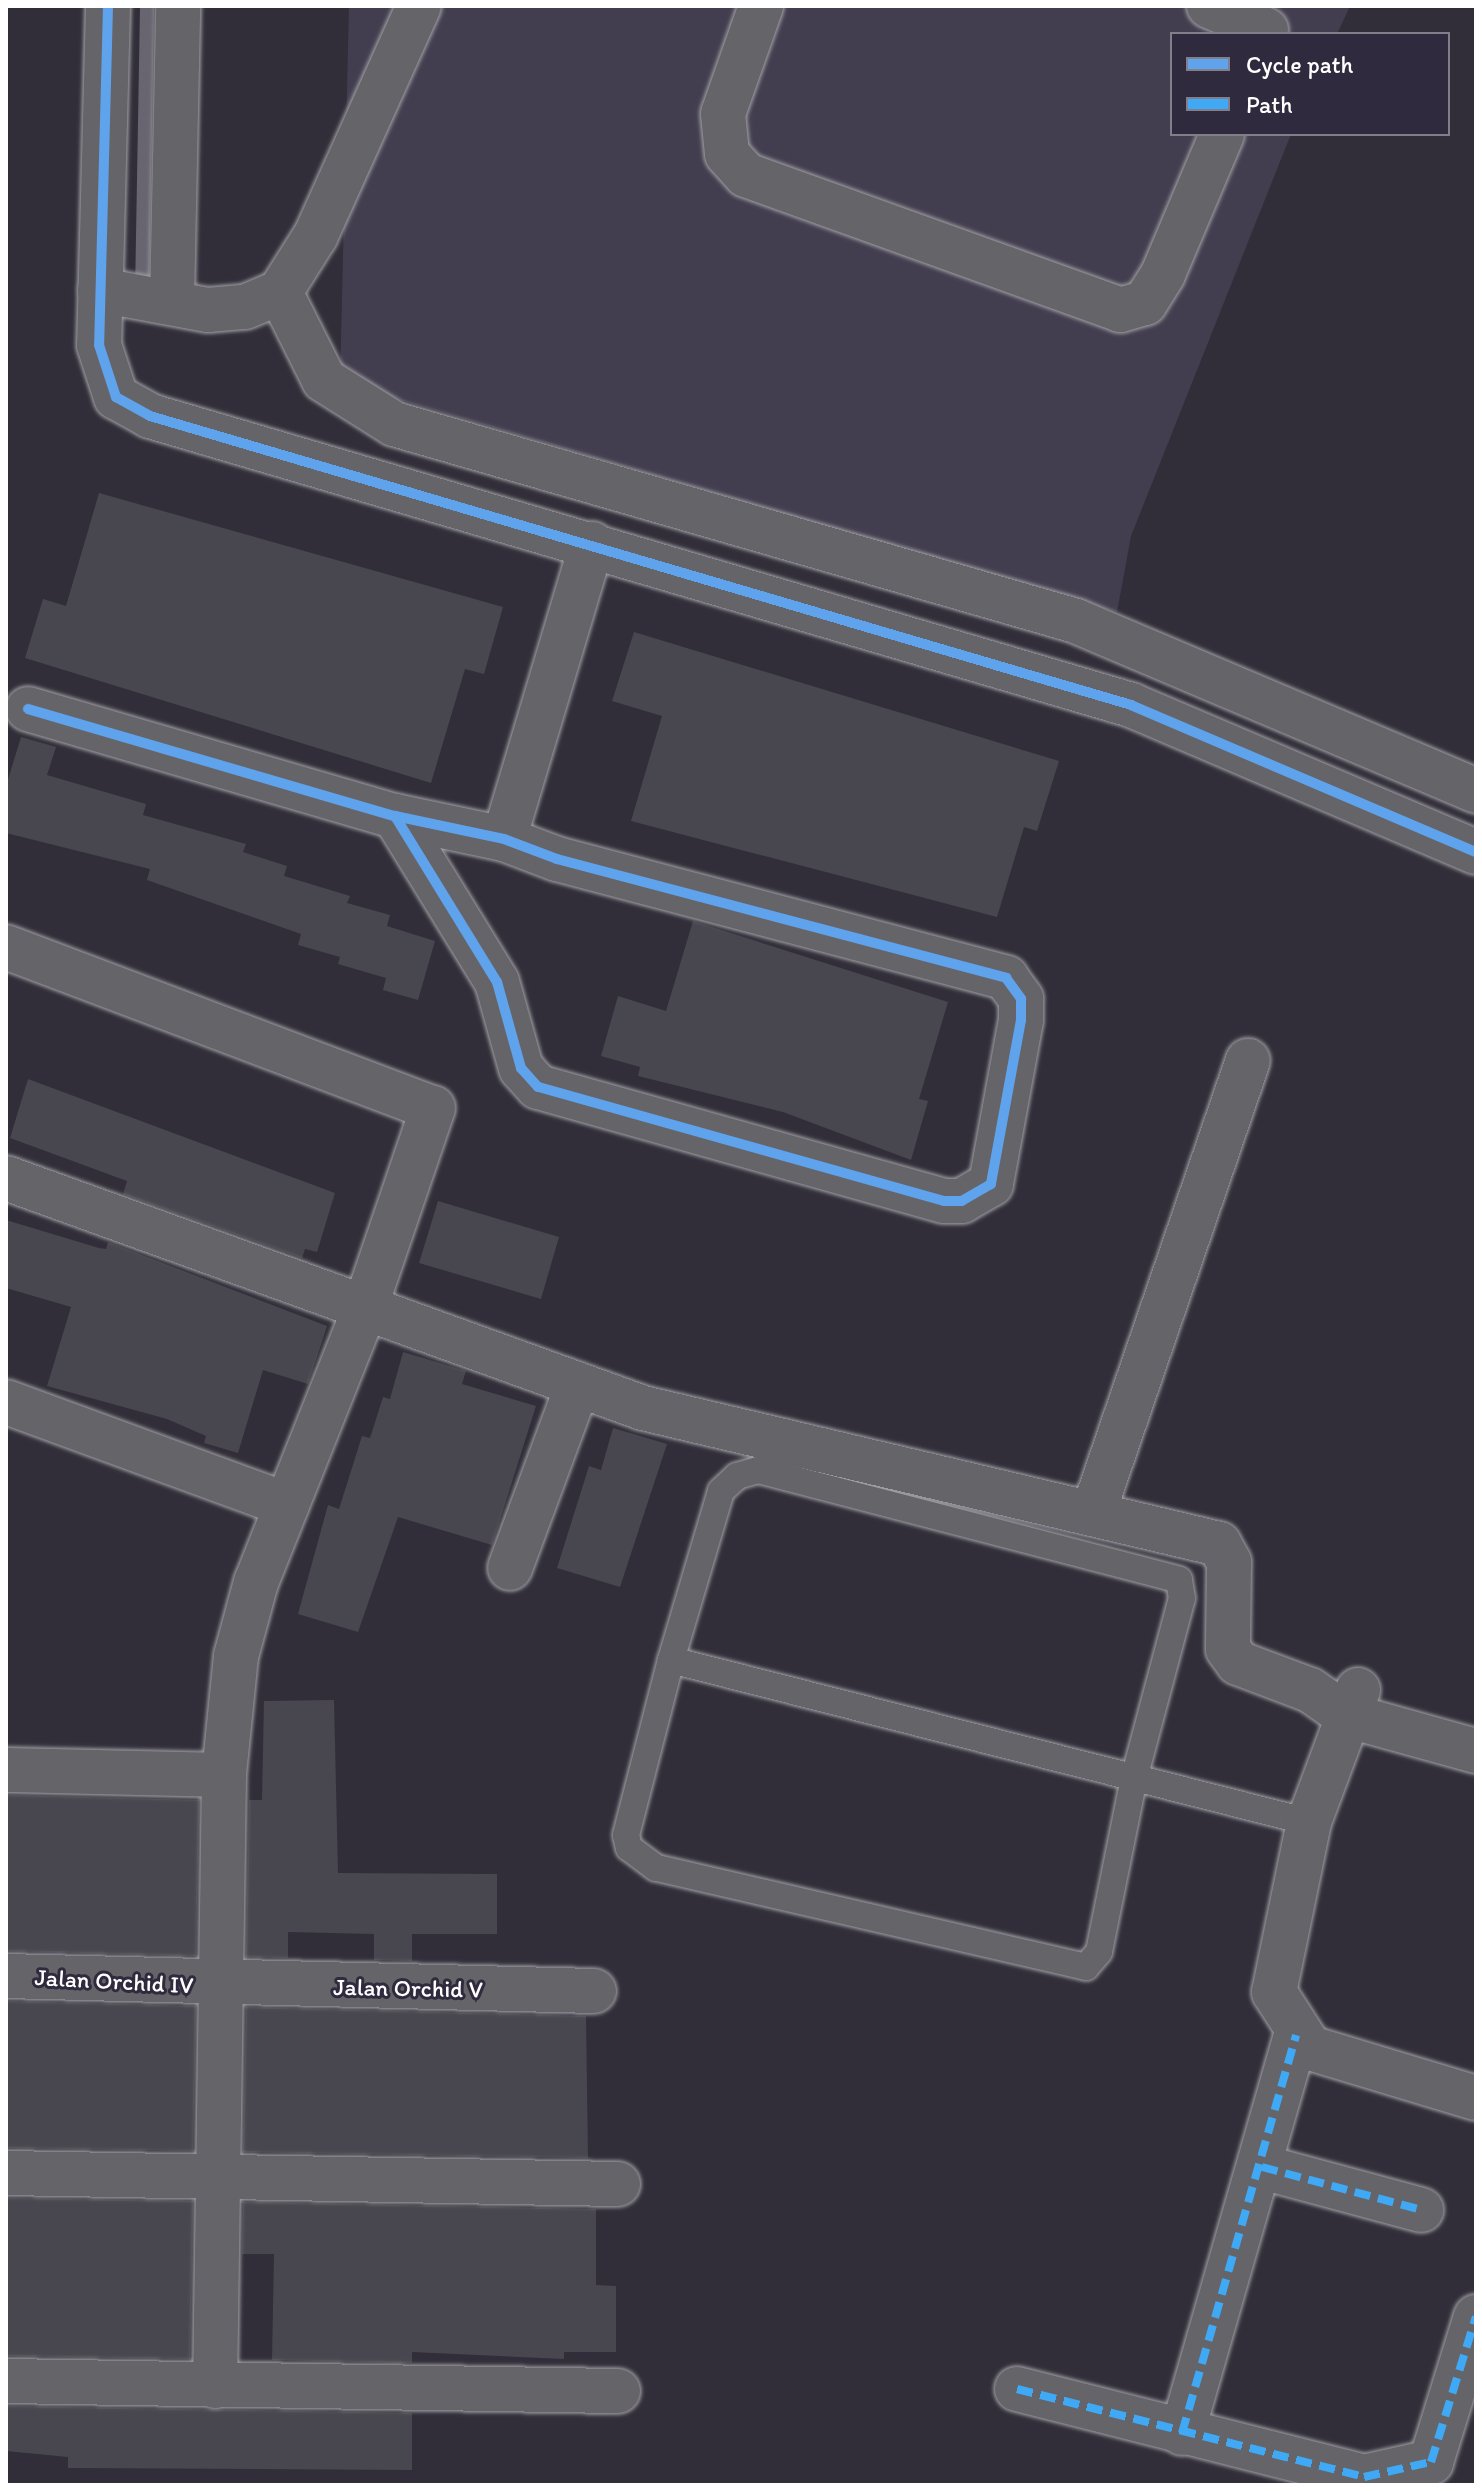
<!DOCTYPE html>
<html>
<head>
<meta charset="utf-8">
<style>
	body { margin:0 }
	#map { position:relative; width:1482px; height:2491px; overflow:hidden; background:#312e39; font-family:Itim,sans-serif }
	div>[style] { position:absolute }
	.green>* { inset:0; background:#433e4f }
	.stream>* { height:14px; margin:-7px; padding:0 7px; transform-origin:7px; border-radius:7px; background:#686571 }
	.building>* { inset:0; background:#48464e }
	.roads { filter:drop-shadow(0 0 2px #a2a1a6) drop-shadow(0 0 2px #a2a1a6) }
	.service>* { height:26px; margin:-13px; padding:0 13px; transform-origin:13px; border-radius:13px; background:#656469 }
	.minor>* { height:44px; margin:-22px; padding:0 22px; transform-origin:22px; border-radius:22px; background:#656469 }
	.tertiary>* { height:44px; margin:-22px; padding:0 22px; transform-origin:22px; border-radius:22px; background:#656469 }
	.quiet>* { height:8px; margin-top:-4px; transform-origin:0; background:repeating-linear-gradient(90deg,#3fa9f5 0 16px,transparent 0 24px) }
	.cycleway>* { height:10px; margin:-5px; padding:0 5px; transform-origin:5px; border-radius:5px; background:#60a3ed }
	span { translate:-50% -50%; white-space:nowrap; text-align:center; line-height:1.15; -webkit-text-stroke:6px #2f2a3d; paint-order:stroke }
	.street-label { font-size:24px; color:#fff }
	.frame { position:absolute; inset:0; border:8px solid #fff; pointer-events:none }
	.legend { position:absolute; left:1170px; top:32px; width:280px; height:104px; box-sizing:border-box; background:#2f2a3d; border:2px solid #827f8b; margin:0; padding:10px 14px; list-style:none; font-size:24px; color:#fff }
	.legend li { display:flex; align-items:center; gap:16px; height:40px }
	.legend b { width:40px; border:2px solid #827f8b }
</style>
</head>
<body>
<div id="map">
	<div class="green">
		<i style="clip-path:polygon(349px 6px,1350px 6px,1337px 34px,1172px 34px,1172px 134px,1291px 134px,1131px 536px,1117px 612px,340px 382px)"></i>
	</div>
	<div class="stream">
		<i style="left:142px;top:294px;width:288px;rotate:-89deg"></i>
	</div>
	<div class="building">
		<i style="clip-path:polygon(99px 493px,503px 607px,484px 674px,465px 669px,431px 783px,25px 658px,43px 599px,66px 606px)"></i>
		<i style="clip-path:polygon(634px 632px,1059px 761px,1037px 831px,1024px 827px,997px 917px,631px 821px,662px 716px,612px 701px)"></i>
		<i style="clip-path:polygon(21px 737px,56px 747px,47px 775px,146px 804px,143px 815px,246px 844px,243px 852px,287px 866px,284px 876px,350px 896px,347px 903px,390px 915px,387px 926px,435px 941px,418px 1000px,383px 990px,386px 978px,338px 964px,340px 957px,298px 945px,301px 934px,147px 880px,150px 869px,6px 833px,6px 786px)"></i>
		<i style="clip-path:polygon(693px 921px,948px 1002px,919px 1099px,928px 1101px,911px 1160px,783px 1112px,638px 1076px,640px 1067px,601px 1056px,618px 996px,666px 1011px)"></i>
		<i style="clip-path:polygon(28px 1079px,335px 1193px,317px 1252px,305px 1249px,302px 1258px,123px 1194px,127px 1181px,10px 1138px)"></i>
		<i style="clip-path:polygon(438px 1201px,559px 1237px,541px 1299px,419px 1263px)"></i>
		<i style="clip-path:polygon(6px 1220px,99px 1248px,106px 1249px,108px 1242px,327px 1326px,308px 1384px,263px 1370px,238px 1453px,204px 1443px,206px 1436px,167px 1419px,47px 1386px,71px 1307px,6px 1288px)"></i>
		<i style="clip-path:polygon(403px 1352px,466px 1371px,462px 1384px,536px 1406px,492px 1545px,398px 1517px,358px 1632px,298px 1614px,328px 1505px,339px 1509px,362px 1436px,370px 1438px,383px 1397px,390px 1399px)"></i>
		<i style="clip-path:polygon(613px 1428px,667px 1444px,620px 1587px,557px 1568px,589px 1466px,601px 1470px)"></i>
		<i style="clip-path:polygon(334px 1700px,338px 1873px,497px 1874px,497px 1934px,412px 1934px,412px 1961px,374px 1960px,374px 1934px,288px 1932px,288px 1958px,246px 1957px,249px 1800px,262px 1800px,264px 1701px)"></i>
		<i style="clip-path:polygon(6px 1795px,199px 1800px,196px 1956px,6px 1951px)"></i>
		<i style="clip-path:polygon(6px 2001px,196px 2006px,193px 2151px,6px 2148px)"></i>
		<i style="clip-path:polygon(246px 2007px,586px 2016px,588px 2158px,243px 2152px)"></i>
		<i style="clip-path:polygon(6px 2198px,193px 2201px,190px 2359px,6px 2356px)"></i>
		<i style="clip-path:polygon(243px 2202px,596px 2209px,596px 2285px,616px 2286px,616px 2352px,564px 2352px,564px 2359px,412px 2352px,412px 2363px,272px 2360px,274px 2254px,242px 2254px)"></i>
		<i style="clip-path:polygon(6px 2406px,412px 2413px,412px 2470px,68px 2468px,68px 2457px,6px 2451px)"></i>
	</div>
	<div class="roads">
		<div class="service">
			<i style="left:758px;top:1470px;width:435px;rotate:14.6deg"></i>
			<i style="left:1179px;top:1580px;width:18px;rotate:81deg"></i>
			<i style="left:1182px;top:1598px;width:186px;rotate:104.9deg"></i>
			<i style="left:1134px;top:1778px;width:177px;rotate:101.4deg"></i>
			<i style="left:1099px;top:1952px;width:20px;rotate:131deg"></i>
			<i style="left:1086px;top:1967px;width:441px;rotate:-167deg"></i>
			<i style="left:656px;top:1868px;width:34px;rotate:-143deg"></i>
			<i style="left:629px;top:1848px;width:13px;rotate:-103deg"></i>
			<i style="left:626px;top:1835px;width:181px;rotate:-75.6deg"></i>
			<i style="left:671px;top:1660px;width:176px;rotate:-73.5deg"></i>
			<i style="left:721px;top:1491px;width:22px;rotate:-43deg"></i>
			<i style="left:737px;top:1476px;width:22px;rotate:-16deg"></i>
			<i style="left:671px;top:1660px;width:658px;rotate:14.25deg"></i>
		</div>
		<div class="minor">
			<i style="left:761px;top:6px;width:114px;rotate:109.4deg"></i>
			<i style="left:723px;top:114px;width:40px;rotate:84.3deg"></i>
			<i style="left:727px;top:154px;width:28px;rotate:48deg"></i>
			<i style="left:746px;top:175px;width:398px;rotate:19.8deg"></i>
			<i style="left:1120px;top:310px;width:26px;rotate:-16deg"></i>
			<i style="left:1145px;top:303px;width:34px;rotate:-58deg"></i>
			<i style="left:1163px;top:274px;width:152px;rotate:-67.1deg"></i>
			<i style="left:1209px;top:6px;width:62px;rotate:22.8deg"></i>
			<i style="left:28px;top:709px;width:382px;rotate:16.3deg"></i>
			<i style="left:395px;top:816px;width:111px;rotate:11.9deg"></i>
			<i style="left:504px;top:839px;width:57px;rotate:20.7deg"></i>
			<i style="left:557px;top:859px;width:465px;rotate:14.8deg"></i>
			<i style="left:1006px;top:978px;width:26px;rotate:54deg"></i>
			<i style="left:1021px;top:999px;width:21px;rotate:90deg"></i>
			<i style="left:1021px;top:1020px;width:167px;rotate:100.4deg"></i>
			<i style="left:991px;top:1184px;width:34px;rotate:150deg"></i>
			<i style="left:962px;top:1201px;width:18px;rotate:180deg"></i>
			<i style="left:944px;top:1201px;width:422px;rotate:-164.3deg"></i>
			<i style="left:538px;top:1087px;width:25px;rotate:-132deg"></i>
			<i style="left:521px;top:1068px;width:89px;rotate:-105.6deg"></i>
			<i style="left:497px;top:982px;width:195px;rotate:-121.6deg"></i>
			<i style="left:504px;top:839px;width:308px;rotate:-73.4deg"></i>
			<i style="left:6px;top:947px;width:456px;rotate:20.7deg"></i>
			<i style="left:433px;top:1108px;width:214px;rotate:108.8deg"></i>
			<i style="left:364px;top:1311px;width:292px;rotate:111.7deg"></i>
			<i style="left:256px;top:1582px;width:77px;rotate:105.1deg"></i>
			<i style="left:236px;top:1656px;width:120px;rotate:95.8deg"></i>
			<i style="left:224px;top:1775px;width:611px;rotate:90.84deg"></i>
			<i style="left:6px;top:1178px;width:677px;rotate:19.85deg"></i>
			<i style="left:643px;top:1408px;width:592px;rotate:13.28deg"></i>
			<i style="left:1219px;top:1544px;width:21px;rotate:61deg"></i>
			<i style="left:1229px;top:1562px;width:87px;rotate:90.7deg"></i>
			<i style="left:1228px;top:1649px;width:17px;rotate:54deg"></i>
			<i style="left:1238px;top:1663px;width:77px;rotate:20.6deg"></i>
			<i style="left:1310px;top:1690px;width:44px;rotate:34.8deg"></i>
			<i style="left:1346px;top:1715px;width:135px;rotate:15.5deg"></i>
			<i style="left:6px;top:1402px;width:299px;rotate:20.1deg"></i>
			<i style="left:1093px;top:1513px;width:478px;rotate:-71.1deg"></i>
			<i style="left:510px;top:1568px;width:193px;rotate:-69.7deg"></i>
			<i style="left:1358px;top:1690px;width:141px;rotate:110.4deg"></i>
			<i style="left:1309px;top:1822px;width:174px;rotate:101.6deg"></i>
			<i style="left:1274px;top:1992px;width:67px;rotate:57.3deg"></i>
			<i style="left:1310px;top:2048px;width:173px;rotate:16.8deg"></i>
			<i style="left:6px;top:1770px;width:218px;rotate:1.3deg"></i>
			<i style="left:6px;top:1976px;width:588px;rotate:1.46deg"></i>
			<i style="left:1262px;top:2167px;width:165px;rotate:15.1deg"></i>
			<i style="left:6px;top:2173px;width:612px;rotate:1.03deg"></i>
			<i style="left:6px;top:2381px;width:612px;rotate:0.94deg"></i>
			<i style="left:1017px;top:2389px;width:358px;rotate:14.2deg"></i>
			<i style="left:1364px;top:2477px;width:69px;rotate:-12.6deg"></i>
			<i style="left:1431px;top:2462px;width:152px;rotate:-72.8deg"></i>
			<i style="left:1182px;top:2433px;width:414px;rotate:-74deg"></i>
		</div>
		<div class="tertiary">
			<i style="left:108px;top:6px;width:339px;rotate:91.5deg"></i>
			<i style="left:99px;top:345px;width:55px;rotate:71.9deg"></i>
			<i style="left:116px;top:397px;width:39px;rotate:29deg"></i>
			<i style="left:150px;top:416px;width:1023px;rotate:16.41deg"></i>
			<i style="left:1131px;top:705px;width:375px;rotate:23.1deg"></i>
			<i style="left:100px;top:290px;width:110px;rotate:10.5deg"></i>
			<i style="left:208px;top:310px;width:37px;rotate:-5deg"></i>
			<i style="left:245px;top:307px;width:38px;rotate:-23deg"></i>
			<i style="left:280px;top:292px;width:67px;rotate:-57.7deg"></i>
			<i style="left:316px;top:235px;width:251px;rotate:-65.8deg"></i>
			<i style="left:280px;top:292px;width:98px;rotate:63.4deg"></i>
			<i style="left:324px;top:380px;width:83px;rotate:32.2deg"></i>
			<i style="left:394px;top:424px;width:710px;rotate:16.11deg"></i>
			<i style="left:1076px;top:621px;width:435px;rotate:23deg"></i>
			<i style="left:172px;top:303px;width:297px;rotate:-88.8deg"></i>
		</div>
	</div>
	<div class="quiet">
		<i style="left:1262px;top:2167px;width:165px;rotate:15.1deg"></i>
		<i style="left:1017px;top:2389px;width:358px;rotate:14.2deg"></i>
		<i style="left:1364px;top:2477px;width:69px;rotate:-12.6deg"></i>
		<i style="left:1431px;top:2462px;width:152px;rotate:-72.8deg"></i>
		<i style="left:1182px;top:2433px;width:414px;rotate:-74deg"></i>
	</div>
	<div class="cycleway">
		<i style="left:108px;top:6px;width:339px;rotate:91.5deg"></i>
		<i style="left:99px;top:345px;width:55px;rotate:71.9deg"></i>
		<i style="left:116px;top:397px;width:39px;rotate:29deg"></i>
		<i style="left:150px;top:416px;width:1023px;rotate:16.41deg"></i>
		<i style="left:1131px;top:705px;width:375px;rotate:23.1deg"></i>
		<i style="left:28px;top:709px;width:382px;rotate:16.3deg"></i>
		<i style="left:395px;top:816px;width:111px;rotate:11.9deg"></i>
		<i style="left:504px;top:839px;width:57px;rotate:20.7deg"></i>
		<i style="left:557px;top:859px;width:465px;rotate:14.8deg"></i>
		<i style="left:1006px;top:978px;width:26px;rotate:54deg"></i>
		<i style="left:1021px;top:999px;width:21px;rotate:90deg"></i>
		<i style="left:1021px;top:1020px;width:167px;rotate:100.4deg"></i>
		<i style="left:991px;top:1184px;width:34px;rotate:150deg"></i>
		<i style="left:962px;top:1201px;width:18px;rotate:180deg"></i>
		<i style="left:944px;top:1201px;width:422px;rotate:-164.3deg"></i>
		<i style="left:538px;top:1087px;width:25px;rotate:-132deg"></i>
		<i style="left:521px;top:1068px;width:89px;rotate:-105.6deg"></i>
		<i style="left:497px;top:982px;width:195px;rotate:-121.6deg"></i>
	</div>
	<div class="street-label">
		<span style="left:114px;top:1981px;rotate:3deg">Jalan Orchid IV</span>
		<span style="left:408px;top:1988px;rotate:1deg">Jalan Orchid V</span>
	</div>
	<div class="frame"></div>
	<ul class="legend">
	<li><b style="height:10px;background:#60a3ed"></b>Cycle path</li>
	<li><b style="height:10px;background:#3fa9f5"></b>Path</li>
	</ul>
</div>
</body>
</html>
